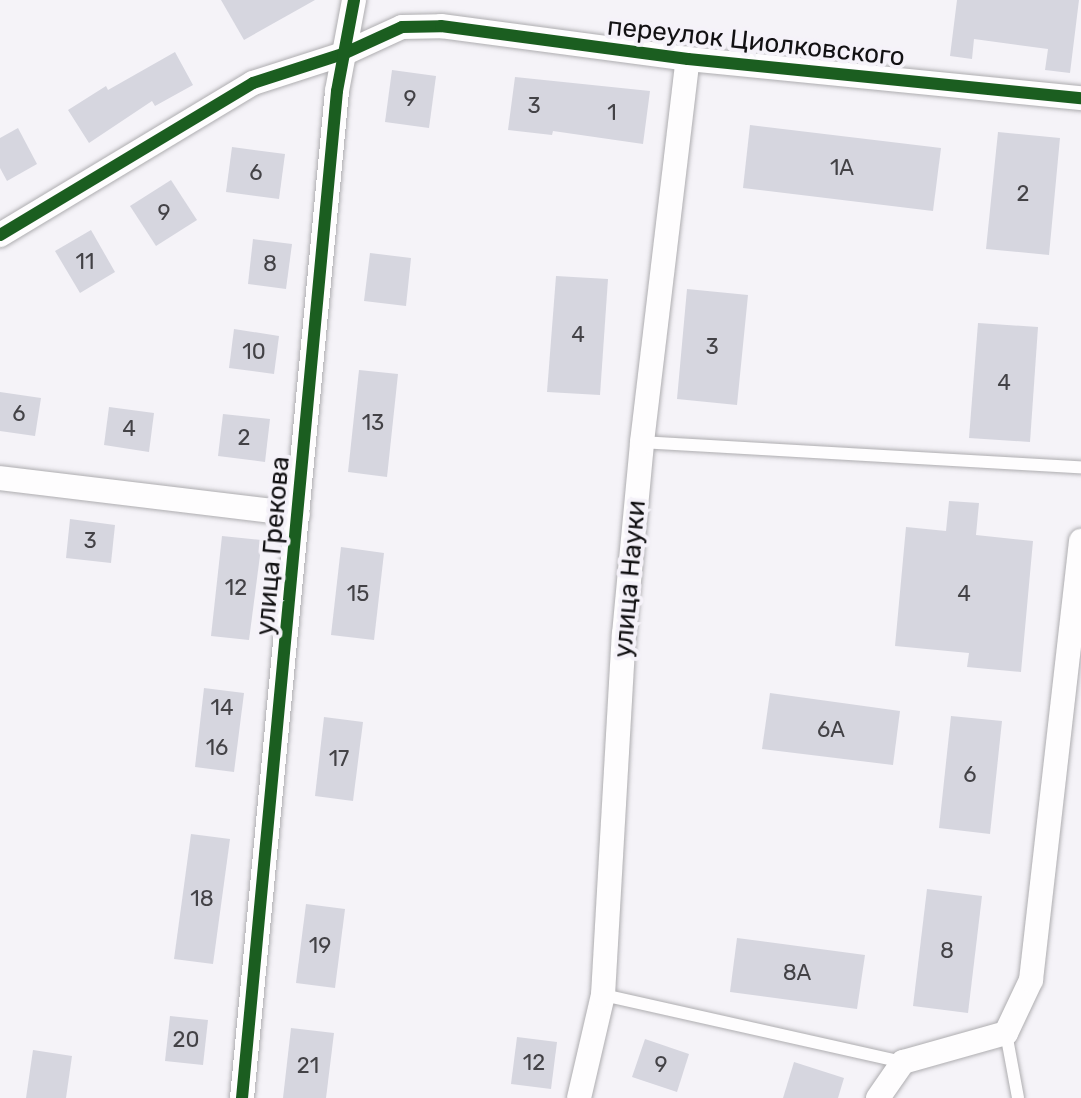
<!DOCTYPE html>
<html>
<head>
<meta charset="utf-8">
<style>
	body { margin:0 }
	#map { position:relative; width:1081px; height:1098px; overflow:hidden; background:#f5f3f8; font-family:Rubik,sans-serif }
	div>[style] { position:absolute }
	.building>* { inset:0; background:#d6d6df }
	.roads { filter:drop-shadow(0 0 2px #aeadb0) drop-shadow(0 0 2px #aeadb0) }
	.service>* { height:12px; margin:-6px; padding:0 6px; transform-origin:6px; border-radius:6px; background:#fefdfe }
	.minor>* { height:24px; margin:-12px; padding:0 12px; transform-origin:12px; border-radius:12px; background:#fefdfe }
	.cycleway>* { height:12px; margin:-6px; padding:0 6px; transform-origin:6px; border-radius:6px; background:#1b5e20 }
	span { translate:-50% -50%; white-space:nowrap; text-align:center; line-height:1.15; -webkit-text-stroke:8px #f5f2f9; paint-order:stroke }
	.number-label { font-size:22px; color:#434246 }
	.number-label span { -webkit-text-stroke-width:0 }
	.street-label { font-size:26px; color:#121113 }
</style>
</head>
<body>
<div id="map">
	<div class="building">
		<i style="clip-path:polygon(221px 0,315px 0,244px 40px)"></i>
		<i style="clip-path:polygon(957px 0,1079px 0,1070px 73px,1045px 70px,1048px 49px,974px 39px,972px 59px,950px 56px)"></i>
		<i style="clip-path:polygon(175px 52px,193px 85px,155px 106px,152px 101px,89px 143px,68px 110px,106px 86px,108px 90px)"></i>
		<i style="clip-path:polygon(392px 70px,436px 76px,429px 128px,385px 122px)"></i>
		<i style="clip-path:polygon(515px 77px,650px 91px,643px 144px,553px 131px,552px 135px,508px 130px)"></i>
		<i style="clip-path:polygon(750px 125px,941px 148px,933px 211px,743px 188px)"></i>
		<i style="clip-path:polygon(18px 128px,37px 164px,7px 181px,0 168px,0 138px)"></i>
		<i style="clip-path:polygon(998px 132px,1060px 138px,1049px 255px,986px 249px)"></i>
		<i style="clip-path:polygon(232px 147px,285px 154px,279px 199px,226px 192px)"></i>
		<i style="clip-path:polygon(171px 180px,197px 220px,156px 246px,130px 206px)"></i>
		<i style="clip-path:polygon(91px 230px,115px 272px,80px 293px,55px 251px)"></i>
		<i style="clip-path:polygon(253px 239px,292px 244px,286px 289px,248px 284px)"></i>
		<i style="clip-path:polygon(370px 253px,411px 258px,406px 306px,364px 301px)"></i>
		<i style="clip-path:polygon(556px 276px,608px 279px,600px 395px,547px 392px)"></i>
		<i style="clip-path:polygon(687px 289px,748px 295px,737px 405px,677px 399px)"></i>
		<i style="clip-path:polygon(978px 323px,1038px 327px,1030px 442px,969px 438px)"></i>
		<i style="clip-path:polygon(234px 329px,279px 336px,274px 374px,229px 368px)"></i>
		<i style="clip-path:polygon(359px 370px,398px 374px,387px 477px,348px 472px)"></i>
		<i style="clip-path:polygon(0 392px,41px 398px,35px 436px,0 431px)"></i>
		<i style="clip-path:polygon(109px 407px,154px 413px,149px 452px,104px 445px)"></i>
		<i style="clip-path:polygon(223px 414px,270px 419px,265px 462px,218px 456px)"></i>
		<i style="clip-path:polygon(949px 501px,979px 503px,976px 535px,1033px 541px,1021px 672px,967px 667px,969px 653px,895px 646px,906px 527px,946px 531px)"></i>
		<i style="clip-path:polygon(70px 519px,115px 525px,111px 563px,66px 558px)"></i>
		<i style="clip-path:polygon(222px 536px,262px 540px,249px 640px,211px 636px)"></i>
		<i style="clip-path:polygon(341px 547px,384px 553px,374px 640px,331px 635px)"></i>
		<i style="clip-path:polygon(204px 688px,244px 693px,234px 772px,195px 767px)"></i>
		<i style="clip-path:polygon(770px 693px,900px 711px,893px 765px,762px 749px)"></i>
		<i style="clip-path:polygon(951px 716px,1002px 721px,990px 834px,939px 828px)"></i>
		<i style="clip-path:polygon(324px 717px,363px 722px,353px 801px,315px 796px)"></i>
		<i style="clip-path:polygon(191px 834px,230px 839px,213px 964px,174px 959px)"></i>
		<i style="clip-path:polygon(927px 889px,982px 896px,968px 1013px,913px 1006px)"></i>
		<i style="clip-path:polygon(306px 904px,345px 909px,335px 988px,296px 983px)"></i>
		<i style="clip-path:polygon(737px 938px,865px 955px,857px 1009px,730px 992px)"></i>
		<i style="clip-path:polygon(170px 1016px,208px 1020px,203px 1065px,165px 1061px)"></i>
		<i style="clip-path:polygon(291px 1028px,334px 1033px,326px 1098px,283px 1098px)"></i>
		<i style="clip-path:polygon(517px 1037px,557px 1042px,551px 1089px,511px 1084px)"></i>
		<i style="clip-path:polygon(645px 1039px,689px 1054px,677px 1092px,632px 1077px)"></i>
		<i style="clip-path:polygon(33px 1050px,72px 1056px,66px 1098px,26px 1098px)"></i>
		<i style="clip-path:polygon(794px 1062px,844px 1078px,838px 1098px,783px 1098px)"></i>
	</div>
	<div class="roads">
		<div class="service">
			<i style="left:642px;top:442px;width:440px;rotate:3.3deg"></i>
			<i style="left:603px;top:995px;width:307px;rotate:12.6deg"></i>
			<i style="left:1006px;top:1033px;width:66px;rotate:79.5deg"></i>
		</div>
		<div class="minor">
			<i style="left:0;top:235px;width:295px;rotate:-31deg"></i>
			<i style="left:253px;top:83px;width:95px;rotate:-17.9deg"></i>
			<i style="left:343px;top:54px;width:65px;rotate:-24.6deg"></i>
			<i style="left:402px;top:27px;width:39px;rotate:-1deg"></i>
			<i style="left:441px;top:26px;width:249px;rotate:7.6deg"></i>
			<i style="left:688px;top:59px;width:395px;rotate:5.7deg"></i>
			<i style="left:0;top:478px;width:300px;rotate:6.9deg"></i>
			<i style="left:242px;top:1098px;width:1011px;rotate:-84.61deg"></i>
			<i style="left:337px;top:91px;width:93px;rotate:-79.4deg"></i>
			<i style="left:579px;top:1098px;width:106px;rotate:-76.9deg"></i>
			<i style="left:603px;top:995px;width:362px;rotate:-86.7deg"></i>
			<i style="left:624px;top:634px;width:193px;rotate:-84.6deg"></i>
			<i style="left:642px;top:442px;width:386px;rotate:-83.2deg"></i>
			<i style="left:878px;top:1098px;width:44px;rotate:-55.2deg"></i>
			<i style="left:903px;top:1062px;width:107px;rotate:-15.7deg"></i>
			<i style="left:1006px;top:1033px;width:59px;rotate:-64.7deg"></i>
			<i style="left:1031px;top:980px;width:442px;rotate:-83.5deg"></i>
		</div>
	</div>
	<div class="cycleway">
		<i style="left:0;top:235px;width:295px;rotate:-31deg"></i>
		<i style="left:253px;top:83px;width:95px;rotate:-17.9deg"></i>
		<i style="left:343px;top:54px;width:65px;rotate:-24.6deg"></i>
		<i style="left:402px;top:27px;width:39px;rotate:-1deg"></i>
		<i style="left:441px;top:26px;width:249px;rotate:7.6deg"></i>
		<i style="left:688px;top:59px;width:395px;rotate:5.7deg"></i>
		<i style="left:242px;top:1098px;width:1011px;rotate:-84.61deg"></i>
		<i style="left:337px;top:91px;width:93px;rotate:-79.4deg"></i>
	</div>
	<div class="number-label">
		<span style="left:410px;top:99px">9</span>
		<span style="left:534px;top:106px">3</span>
		<span style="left:612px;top:113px">1</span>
		<span style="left:842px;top:168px">1А</span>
		<span style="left:256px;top:173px">6</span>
		<span style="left:1023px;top:194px">2</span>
		<span style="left:164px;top:213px">9</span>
		<span style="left:85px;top:262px">11</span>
		<span style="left:270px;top:264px">8</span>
		<span style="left:578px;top:335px">4</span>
		<span style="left:712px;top:347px">3</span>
		<span style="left:254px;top:352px">10</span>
		<span style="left:1004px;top:383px">4</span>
		<span style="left:19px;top:414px">6</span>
		<span style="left:373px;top:423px">13</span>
		<span style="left:129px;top:429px">4</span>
		<span style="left:244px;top:438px">2</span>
		<span style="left:90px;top:541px">3</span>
		<span style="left:236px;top:588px">12</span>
		<span style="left:358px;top:594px">15</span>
		<span style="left:964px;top:594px">4</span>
		<span style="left:222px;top:708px">14</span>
		<span style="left:831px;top:730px">6А</span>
		<span style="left:217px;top:748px">16</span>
		<span style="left:339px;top:759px">17</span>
		<span style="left:970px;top:775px">6</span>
		<span style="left:202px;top:899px">18</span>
		<span style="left:320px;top:946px">19</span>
		<span style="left:947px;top:951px">8</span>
		<span style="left:797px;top:973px">8А</span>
		<span style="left:186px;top:1040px">20</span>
		<span style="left:534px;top:1063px">12</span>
		<span style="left:661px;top:1065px">9</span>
		<span style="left:308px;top:1066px">21</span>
	</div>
	<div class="street-label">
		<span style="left:756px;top:42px;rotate:6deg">переулок Циолковского</span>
		<span style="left:273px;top:546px;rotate:-85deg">улица Грекова</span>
		<span style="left:630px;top:579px;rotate:-85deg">улица Науки</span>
	</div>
</div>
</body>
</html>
